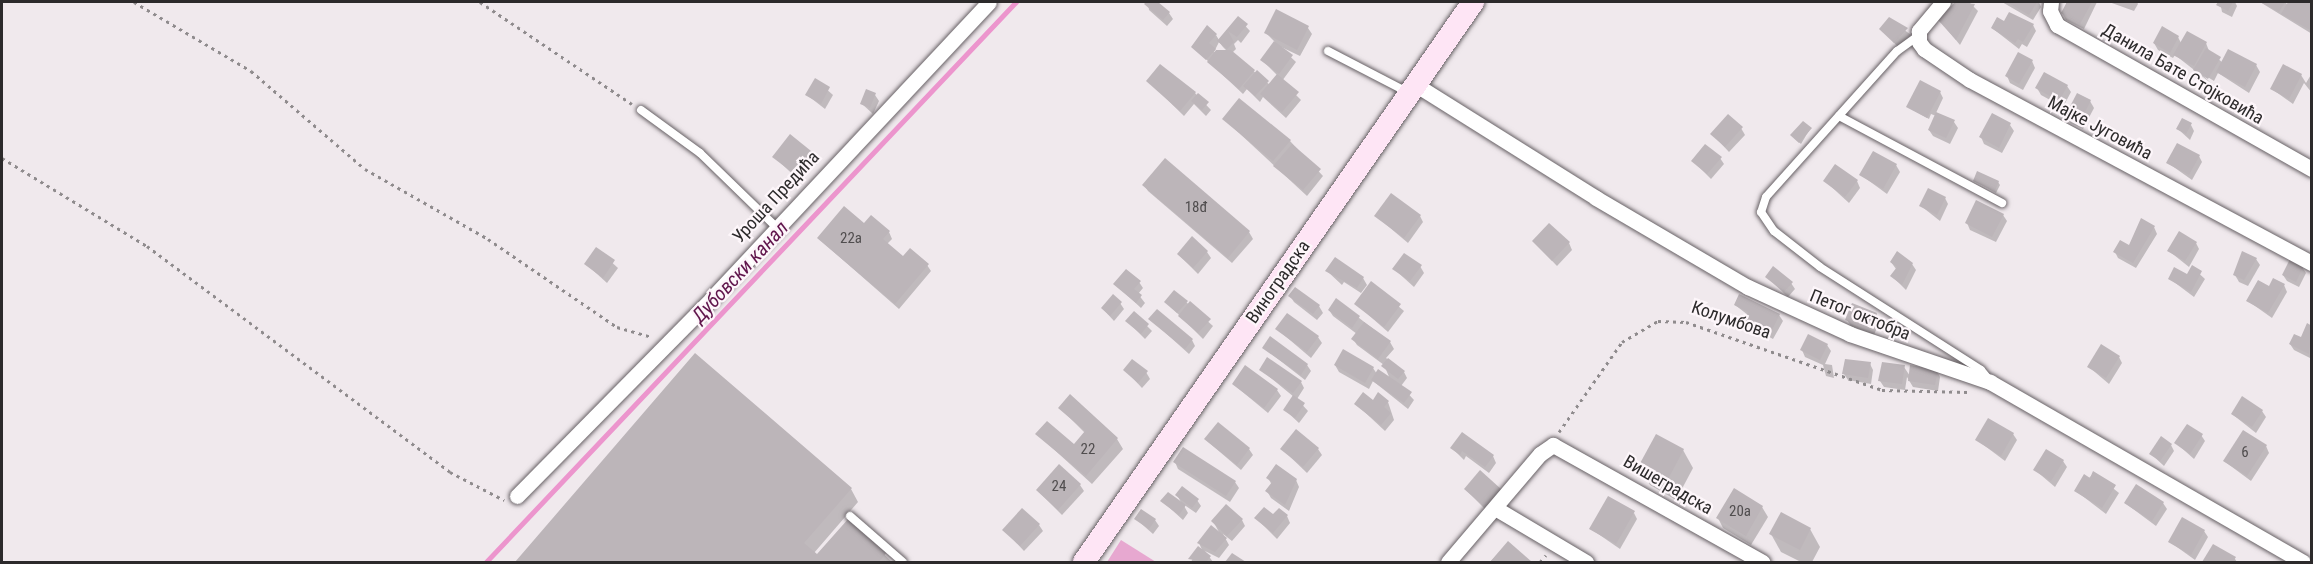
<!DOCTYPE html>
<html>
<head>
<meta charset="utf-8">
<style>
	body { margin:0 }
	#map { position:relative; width:2313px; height:564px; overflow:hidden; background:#f0e9ed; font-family:"Roboto Condensed",sans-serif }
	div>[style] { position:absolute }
	.green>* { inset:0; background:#e7a8d0 }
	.shadow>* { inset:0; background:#0003 }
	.stream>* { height:4.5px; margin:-2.25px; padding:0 2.25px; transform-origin:2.25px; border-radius:2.25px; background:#ec95cd }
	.building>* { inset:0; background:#bcb5b9 }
	.path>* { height:3px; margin-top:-1.5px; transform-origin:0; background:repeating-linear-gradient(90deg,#8f8b8d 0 3px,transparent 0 7.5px) }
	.roads { filter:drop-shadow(0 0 2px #666064) drop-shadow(0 0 2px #666064) }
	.lane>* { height:8px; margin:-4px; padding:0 4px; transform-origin:4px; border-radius:4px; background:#fff }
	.street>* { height:15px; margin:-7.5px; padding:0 7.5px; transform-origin:7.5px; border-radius:7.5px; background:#fff }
	.secondary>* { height:22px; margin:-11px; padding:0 11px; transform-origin:11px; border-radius:11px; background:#fee5f5 }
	span { translate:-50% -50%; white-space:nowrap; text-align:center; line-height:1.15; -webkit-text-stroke:4.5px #fdf6fa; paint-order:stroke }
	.number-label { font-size:15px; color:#504d4e }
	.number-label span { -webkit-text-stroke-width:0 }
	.street-label { font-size:18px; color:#2c2a2b }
	.water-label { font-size:20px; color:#60154c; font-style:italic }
	.frame { position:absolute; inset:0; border:3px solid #2c2a2b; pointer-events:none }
</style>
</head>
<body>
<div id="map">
	<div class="green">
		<i style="clip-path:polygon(1121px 540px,1156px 562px,1107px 562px)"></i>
	</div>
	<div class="shadow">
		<i style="clip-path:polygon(1148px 2px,1156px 2px,1169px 13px,1173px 19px,1167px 26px,1149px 10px)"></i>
		<i style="clip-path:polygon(1957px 2px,1969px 2px,1978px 11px,1960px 45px,1940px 21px)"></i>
		<i style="clip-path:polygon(2002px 2px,2039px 2px,2041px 7px,2033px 20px)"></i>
		<i style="clip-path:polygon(2067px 2px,2097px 2px,2084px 29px,2066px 20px,2062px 13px)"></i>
		<i style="clip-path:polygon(2109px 2px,2137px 2px,2138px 4px,2134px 11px)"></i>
		<i style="clip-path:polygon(2220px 2px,2235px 2px,2237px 6px,2232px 17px,2222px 12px)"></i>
		<i style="clip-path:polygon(2260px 2px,2285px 2px,2288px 5px,2290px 2px,2312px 2px,2312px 34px)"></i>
		<i style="clip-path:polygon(evenodd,1277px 11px,1308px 28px,1312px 34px,1300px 56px,1279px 46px,1296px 62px,1282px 81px,1301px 100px,1286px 118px,1263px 97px,1260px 102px,1247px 89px,1243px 94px,1193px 47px,1216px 35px,1219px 40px,1238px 18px,1250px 31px,1241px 43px,1238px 40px,1234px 44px,1236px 49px,1232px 53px,1270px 85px,1277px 75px,1262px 60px,1275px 42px,1266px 33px,1277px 11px,1219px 42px,1223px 47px,1228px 52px,1214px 52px,1219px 42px)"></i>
		<i style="clip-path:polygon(1890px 19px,1911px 35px,1899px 48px,1881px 29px)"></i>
		<i style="clip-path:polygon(2033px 25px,2036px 31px,2027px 47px,2022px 44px,2019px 49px,1992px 28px)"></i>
		<i style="clip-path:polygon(2178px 37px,2181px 43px,2206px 43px,2209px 51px,2223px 63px,2229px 51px,2256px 65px,2260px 72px,2249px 93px,2218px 73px,2214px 81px,2198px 71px,2212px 84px,2175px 55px,2173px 58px,2158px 50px,2154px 43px)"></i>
		<i style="clip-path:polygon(2032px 61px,2035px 68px,2023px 90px,2010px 83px,2007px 76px)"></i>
		<i style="clip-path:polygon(2312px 73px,2312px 93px,2304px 83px,2293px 104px,2272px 89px,2301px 75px,2306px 83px)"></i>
		<i style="clip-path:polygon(816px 80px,833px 95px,825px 109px,807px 95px)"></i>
		<i style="clip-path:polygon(1148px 81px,1195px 93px,1211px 110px,1206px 116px,1194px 104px,1184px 116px)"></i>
		<i style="clip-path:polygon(2067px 86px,2071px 92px,2063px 107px,2041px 95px,2037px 88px)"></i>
		<i style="clip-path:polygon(1940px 92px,1943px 98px,1936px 113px,1954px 122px,1958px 128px,1950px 144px,1933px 136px,1929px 130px,1936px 116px,1931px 114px,1929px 119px,1908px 107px)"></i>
		<i style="clip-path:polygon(875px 95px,879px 101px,873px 114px,861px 103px)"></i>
		<i style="clip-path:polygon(2090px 101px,2094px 108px,2083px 129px,2070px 123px,2067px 116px)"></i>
		<i style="clip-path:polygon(1224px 119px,1290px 141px,1323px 176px,1307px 196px)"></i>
		<i style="clip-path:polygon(2010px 125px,2014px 131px,2002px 153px,1984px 144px,1981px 137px)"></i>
		<i style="clip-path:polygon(2191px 125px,2194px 131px,2190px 140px,2178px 129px)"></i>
		<i style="clip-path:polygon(1741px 128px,1745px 135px,1729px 152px,1712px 134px)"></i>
		<i style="clip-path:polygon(1810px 129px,1801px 144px,1794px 138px)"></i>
		<i style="clip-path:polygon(815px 156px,819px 162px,800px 181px,774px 157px)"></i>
		<i style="clip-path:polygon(2199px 156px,2202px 162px,2192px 180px,2168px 163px)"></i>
		<i style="clip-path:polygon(1720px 158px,1724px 164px,1711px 179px,1693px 161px)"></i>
		<i style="clip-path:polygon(1165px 160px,1249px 232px,1253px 239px,1232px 263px,1148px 191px,1144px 185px)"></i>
		<i style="clip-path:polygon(1896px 165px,1900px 172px,1887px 194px,1861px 175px)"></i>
		<i style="clip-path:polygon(1825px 181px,1857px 181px,1860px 188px,1849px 203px)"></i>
		<i style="clip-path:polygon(1974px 181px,1998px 182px,2000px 185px,1996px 193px)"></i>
		<i style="clip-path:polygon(1945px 198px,1948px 204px,1940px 221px,1921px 206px)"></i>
		<i style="clip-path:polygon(2003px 215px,2007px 221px,1996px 242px,1970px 230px,1967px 223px)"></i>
		<i style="clip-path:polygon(1376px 216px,1420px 216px,1423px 222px,1408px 243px)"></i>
		<i style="clip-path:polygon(865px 225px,889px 232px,892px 239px,887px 244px,903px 258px,927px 265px,931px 271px,899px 309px,819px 239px)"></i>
		<i style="clip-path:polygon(2154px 227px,2157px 234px,2136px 268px,2118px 258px,2115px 252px,2130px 247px)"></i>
		<i style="clip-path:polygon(1534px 242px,1569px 243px,1572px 250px,1557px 266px)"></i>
		<i style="clip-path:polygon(2196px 243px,2199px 249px,2189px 267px,2169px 251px)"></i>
		<i style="clip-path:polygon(597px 249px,618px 268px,607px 283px,586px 264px)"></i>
		<i style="clip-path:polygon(1207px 252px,1211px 258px,1198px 274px,1178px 254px)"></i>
		<i style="clip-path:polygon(2256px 259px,2260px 265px,2248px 286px,2239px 282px,2235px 275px)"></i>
		<i style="clip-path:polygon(1891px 262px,1912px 264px,1916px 270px,1906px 290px,1892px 276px,1896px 269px)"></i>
		<i style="clip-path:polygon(1420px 266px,1424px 273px,1414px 287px,1394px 269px)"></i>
		<i style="clip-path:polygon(2192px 267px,2205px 279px,2194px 297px,2170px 279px,2187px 276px)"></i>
		<i style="clip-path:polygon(2302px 267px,2306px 273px,2299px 287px,2287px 281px,2283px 275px)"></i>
		<i style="clip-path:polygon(1327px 271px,1363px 278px,1367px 285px,1361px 293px,1344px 282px,1342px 285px)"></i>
		<i style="clip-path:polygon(1767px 277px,1791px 283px,1795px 289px,1788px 297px)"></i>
		<i style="clip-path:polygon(1139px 282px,1143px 288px,1138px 294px,1145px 303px,1141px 308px,1115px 284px)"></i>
		<i style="clip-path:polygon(1371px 283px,1404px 311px,1388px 332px,1356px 304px)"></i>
		<i style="clip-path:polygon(2284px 285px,2287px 292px,2272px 318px,2248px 301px,2270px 288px)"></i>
		<i style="clip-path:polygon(1296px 289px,1319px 306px,1323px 313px,1317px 320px,1294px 302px,1290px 296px)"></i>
		<i style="clip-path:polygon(1336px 300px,1390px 342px,1394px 349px,1386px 358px,1404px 372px,1407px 378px,1401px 386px,1414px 400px,1408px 409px,1373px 381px,1369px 389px,1339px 372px,1335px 365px,1373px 368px,1377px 374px,1390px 379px,1384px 365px,1357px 345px,1353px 339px,1357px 334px,1333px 316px,1329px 310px)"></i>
		<i style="clip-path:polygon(1166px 302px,1186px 302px,1213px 326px,1203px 339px)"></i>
		<i style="clip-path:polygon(1120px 303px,1124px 309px,1114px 321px,1103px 309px)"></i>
		<i style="clip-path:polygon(1735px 305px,1779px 315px,1783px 321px,1773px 339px,1749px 326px,1748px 315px)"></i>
		<i style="clip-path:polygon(1134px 313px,1152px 331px,1145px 339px,1127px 321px)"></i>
		<i style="clip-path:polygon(1876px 314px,1880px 320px,1874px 335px,1851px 326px,1847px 320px)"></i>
		<i style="clip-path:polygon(1150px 319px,1192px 340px,1195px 346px,1189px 354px)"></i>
		<i style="clip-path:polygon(2312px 327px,2312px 359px,2294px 350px,2290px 344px,2301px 339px)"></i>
		<i style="clip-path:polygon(1277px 329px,1318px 337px,1322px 343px,1311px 358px)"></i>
		<i style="clip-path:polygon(1827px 345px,1831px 351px,1825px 364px,1832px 365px,1834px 378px,1826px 376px,1823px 365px,1805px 357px,1802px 350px)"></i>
		<i style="clip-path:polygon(1264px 348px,1307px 365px,1311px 371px,1305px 380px)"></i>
		<i style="clip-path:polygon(695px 355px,851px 489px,858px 502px,814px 553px,817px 556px,850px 521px,892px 562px,517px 562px)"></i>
		<i style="clip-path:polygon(2119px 357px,2122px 363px,2109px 384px,2089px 367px)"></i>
		<i style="clip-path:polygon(1870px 364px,1873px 370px,1871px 384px,1848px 380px,1844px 374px)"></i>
		<i style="clip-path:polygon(1904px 367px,1910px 376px,1937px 371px,1940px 377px,1938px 391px,1913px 387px,1907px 377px,1905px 390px,1884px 387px,1880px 381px)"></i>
		<i style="clip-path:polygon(1125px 370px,1146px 372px,1150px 379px,1142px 388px)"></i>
		<i style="clip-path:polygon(1261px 370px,1301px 382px,1304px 388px,1297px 399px,1308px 411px,1299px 423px,1285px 410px,1294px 397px)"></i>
		<i style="clip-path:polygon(1233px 384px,1277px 390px,1281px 396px,1268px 413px)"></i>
		<i style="clip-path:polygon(1388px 402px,1394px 420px,1385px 431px,1356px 404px)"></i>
		<i style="clip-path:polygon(1060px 408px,1117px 439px,1123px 449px,1092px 484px,1037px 434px,1074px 446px,1085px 433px)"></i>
		<i style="clip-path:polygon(2262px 411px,2266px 417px,2256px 433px,2232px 414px)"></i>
		<i style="clip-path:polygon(2013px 434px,2017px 440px,2005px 461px,1977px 440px)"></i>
		<i style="clip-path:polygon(2201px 435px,2205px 441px,2194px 459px,2176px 443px)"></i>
		<i style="clip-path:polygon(1206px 440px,1249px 449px,1253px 455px,1241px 470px)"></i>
		<i style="clip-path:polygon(2171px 445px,2174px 451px,2164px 466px,2151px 454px)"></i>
		<i style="clip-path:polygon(2266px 446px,2269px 453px,2251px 481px,2224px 461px)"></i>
		<i style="clip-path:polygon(1452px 448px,1493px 456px,1496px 463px,1489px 473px,1466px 456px,1464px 460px)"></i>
		<i style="clip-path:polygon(1282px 449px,1318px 449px,1322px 455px,1307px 473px)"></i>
		<i style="clip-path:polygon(1683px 450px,1693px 468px,1676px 500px,1650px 485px,1639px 467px)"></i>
		<i style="clip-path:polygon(2063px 461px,2067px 467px,2055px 487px,2035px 470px)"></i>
		<i style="clip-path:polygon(1175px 462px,1235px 482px,1239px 488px,1230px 502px,1178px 469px)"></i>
		<i style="clip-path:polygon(2094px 473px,2119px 493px,2106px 514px,2076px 491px)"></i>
		<i style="clip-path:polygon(1268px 478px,1296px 480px,1299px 487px,1289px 511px,1271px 498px,1267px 491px,1272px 485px)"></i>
		<i style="clip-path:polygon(1080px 485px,1084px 491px,1062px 515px,1038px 491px)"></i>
		<i style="clip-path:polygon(1465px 489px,1500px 490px,1489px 513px)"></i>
		<i style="clip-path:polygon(1734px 490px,1762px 507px,1768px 517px,1751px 545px,1723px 528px,1718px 518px)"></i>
		<i style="clip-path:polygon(1177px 495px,1197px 500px,1201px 506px,1196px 513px,1183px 504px,1188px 513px,1183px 520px,1162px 501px,1182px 504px)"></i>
		<i style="clip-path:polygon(2125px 503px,2163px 503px,2167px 509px,2156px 526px)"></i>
		<i style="clip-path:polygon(1634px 513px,1637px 519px,1620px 549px,1591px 529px)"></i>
		<i style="clip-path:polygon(1287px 516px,1290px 523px,1277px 539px,1256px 518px)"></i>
		<i style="clip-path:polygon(1136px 519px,1155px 520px,1159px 526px,1153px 534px)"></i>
		<i style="clip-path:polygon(1242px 520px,1245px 526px,1232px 541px,1223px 534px,1229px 545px,1219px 558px,1205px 551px,1213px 562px,1191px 562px,1198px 548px,1203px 552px,1199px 543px,1220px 534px,1213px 521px)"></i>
		<i style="clip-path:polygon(1039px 525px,1043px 531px,1024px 551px,1004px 530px)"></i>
		<i style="clip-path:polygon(1810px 529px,1820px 547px,1812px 562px,1801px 562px,1781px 552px,1771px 534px)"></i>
		<i style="clip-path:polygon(2204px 531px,2208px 537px,2195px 560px,2170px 542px)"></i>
		<i style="clip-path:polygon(1508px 543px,1530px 562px,1490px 562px)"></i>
		<i style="clip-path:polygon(2213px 546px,2235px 559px,2237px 562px,2204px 562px)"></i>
	</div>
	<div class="stream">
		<i style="left:486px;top:562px;width:771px;rotate:-46.58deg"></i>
	</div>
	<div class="building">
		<i style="clip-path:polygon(1146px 2px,1158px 2px,1170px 12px,1163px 20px,1144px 4px)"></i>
		<i style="clip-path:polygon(1955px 2px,1975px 4px,1956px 40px,1938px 20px)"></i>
		<i style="clip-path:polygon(2007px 2px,2037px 2px,2029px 15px)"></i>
		<i style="clip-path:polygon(2067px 2px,2092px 2px,2080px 24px,2061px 13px)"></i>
		<i style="clip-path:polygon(2218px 2px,2233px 2px,2228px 11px,2216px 5px)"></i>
		<i style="clip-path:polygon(2260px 2px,2285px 2px,2279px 12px)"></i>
		<i style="clip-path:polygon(2288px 2px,2312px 2px,2312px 31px,2281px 14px)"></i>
		<i style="clip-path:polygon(1276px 9px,1309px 26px,1297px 50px,1264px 33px)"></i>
		<i style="clip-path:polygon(2009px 12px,2034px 24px,2023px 42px,2018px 39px,2015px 43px,1991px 28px,1997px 17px,2004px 21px)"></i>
		<i style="clip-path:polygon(1238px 16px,1248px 24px,1237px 37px,1228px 31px,1234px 42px,1227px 49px,1217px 41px)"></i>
		<i style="clip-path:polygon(1889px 17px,1908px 28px,1894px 43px,1879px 29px)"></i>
		<i style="clip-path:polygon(1207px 25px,1217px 34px,1209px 43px,1216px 49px,1206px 60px,1191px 47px)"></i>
		<i style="clip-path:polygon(2162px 26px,2179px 36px,2170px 53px,2153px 43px)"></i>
		<i style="clip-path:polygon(2187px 31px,2207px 42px,2194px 66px,2173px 55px)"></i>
		<i style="clip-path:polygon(1274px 41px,1293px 55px,1279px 74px,1260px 60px)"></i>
		<i style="clip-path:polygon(2206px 48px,2221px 57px,2208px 79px,2193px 70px)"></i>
		<i style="clip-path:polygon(2228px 49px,2257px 64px,2245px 87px,2216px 72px)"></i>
		<i style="clip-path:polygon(1216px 50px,1231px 50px,1255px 70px,1239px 89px,1207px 62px)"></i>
		<i style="clip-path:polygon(2018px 52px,2033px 60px,2019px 84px,2005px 76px)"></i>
		<i style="clip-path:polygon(1160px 64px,1196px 92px,1180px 111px,1146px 81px)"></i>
		<i style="clip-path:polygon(2283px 64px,2302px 74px,2289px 99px,2270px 89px)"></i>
		<i style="clip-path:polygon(1257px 70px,1269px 81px,1255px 96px,1243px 86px)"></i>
		<i style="clip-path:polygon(2044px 72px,2068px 85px,2059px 101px,2035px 88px)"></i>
		<i style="clip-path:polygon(1277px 74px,1299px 92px,1282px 112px,1260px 94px)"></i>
		<i style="clip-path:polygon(815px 78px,830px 87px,821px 104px,805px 95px)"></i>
		<i style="clip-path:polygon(1920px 80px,1941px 91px,1927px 118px,1906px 107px)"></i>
		<i style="clip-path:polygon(866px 89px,876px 93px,870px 108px,860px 104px)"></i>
		<i style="clip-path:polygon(1198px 93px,1209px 102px,1202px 110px,1191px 101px)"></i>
		<i style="clip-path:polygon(2077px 93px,2091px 100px,2079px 124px,2065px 116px)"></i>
		<i style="clip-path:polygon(1239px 98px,1291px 140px,1273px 161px,1222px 119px)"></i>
		<i style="clip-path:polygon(1936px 112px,1955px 120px,1946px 138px,1928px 130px)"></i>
		<i style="clip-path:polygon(1992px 113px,2011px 123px,1999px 148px,1979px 137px)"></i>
		<i style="clip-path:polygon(1728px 114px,1743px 127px,1725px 147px,1710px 134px)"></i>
		<i style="clip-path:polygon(2182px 118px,2192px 123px,2186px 134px,2176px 129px)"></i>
		<i style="clip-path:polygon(1803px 121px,1812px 128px,1799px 143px,1790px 135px)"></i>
		<i style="clip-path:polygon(790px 134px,816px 155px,796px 175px,772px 157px)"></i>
		<i style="clip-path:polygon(2177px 143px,2200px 155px,2189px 175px,2166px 163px)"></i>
		<i style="clip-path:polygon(1292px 144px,1321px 169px,1303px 190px,1273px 166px)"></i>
		<i style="clip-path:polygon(1705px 144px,1722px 157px,1707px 174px,1691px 161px)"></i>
		<i style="clip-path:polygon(1873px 151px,1897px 164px,1883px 189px,1859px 175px)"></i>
		<i style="clip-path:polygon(1165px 158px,1250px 231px,1228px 258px,1142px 185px)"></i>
		<i style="clip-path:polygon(1835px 164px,1858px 180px,1845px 197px,1823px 181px)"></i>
		<i style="clip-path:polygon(1977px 171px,1999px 181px,1995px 191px,1973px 181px)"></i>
		<i style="clip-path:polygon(1928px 188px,1946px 197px,1937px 215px,1919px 206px)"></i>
		<i style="clip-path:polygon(1391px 193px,1421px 215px,1404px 238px,1374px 216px)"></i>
		<i style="clip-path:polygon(1976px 200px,2004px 214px,1992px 237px,1965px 223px)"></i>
		<i style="clip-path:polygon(844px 206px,864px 223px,871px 215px,890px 231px,883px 239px,903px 256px,910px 248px,929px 264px,895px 304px,817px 238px)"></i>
		<i style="clip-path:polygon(2141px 218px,2155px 226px,2133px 263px,2113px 252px,2120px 240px,2129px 245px)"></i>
		<i style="clip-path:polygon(1549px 223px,1570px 242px,1552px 261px,1532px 241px)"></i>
		<i style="clip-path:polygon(2179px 231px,2197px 242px,2185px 261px,2167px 251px)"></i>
		<i style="clip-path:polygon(1192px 236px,1208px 251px,1193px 268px,1177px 254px)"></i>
		<i style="clip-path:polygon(596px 247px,615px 260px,603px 278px,584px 264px)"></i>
		<i style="clip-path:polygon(1897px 251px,1913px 263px,1902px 285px,1890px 276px,1897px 267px,1890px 262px)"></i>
		<i style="clip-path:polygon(2242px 251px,2257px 258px,2244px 280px,2233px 275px)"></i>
		<i style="clip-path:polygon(1404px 253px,1422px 265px,1410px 281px,1392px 269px)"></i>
		<i style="clip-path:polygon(1335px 257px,1364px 277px,1357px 288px,1325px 271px)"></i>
		<i style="clip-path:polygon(2290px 259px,2304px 265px,2296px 282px,2282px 275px)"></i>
		<i style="clip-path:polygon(2192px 265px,2202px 271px,2191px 292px,2168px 279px,2174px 267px,2187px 274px)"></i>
		<i style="clip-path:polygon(1773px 266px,1793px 282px,1784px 292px,1765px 277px)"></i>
		<i style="clip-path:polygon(1126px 269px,1141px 281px,1134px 289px,1142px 295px,1136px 303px,1113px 284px)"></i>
		<i style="clip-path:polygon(2273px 278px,2285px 284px,2268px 313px,2246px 301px,2258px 280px,2269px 286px)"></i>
		<i style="clip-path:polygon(1371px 281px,1401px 304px,1384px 327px,1354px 304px)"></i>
		<i style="clip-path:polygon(1295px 287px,1320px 305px,1313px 314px,1288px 296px)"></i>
		<i style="clip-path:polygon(1174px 290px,1188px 301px,1177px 313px,1164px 302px)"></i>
		<i style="clip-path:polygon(1113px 294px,1122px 302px,1110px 316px,1101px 308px)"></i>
		<i style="clip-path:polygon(1739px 294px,1780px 314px,1770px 334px,1744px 320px,1748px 312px,1734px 305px)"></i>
		<i style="clip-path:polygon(1336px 298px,1360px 316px,1352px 328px,1328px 310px)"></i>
		<i style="clip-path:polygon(1190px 301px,1211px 319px,1198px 333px,1178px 316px)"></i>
		<i style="clip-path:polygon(1852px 303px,1877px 313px,1870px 330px,1845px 320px)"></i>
		<i style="clip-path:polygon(1157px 309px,1193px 339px,1185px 349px,1148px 319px)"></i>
		<i style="clip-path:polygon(1134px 311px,1149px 324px,1141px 334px,1125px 321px)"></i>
		<i style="clip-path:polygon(1287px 313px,1319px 336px,1307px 352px,1275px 329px)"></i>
		<i style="clip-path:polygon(1364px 322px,1391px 341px,1378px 359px,1351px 339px)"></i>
		<i style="clip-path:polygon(2307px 323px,2312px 326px,2309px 354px,2289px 344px,2294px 334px,2301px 337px)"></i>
		<i style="clip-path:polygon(1808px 334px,1828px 344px,1820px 360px,1800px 350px)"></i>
		<i style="clip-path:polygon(1270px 336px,1308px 364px,1301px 375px,1262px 348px)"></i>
		<i style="clip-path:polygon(2101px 344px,2120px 356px,2106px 378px,2087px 367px)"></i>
		<i style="clip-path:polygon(1343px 349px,1374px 367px,1365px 383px,1334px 365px)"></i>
		<i style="clip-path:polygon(695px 353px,852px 488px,804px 543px,817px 554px,849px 518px,887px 552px,879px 562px,515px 562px)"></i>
		<i style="clip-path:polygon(1267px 357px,1302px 381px,1293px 393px,1259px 370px)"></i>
		<i style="clip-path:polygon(1388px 358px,1405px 371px,1398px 379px,1381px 366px)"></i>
		<i style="clip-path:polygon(1132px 359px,1148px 371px,1138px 383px,1123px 370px)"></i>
		<i style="clip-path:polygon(1845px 359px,1871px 362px,1868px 378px,1842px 374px)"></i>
		<i style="clip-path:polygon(1882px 362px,1905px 365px,1902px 384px,1878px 381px)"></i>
		<i style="clip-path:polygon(1245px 365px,1278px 389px,1264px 408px,1232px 384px)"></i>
		<i style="clip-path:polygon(1910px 365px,1938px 370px,1935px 385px,1908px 381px)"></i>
		<i style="clip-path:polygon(1378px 369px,1412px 392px,1404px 403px,1371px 380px)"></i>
		<i style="clip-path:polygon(1363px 392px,1373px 400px,1378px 392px,1389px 401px,1384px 407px,1391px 413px,1381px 425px,1354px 404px)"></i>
		<i style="clip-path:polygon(1070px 394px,1118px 438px,1086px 476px,1035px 434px,1047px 421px,1074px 444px,1085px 431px,1058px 408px)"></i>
		<i style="clip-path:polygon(1293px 395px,1305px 403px,1295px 418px,1283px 410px)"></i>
		<i style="clip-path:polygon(2242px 396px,2263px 410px,2252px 427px,2231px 414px)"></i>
		<i style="clip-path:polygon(1988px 418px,2014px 433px,2001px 456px,1975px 440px)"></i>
		<i style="clip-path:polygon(1218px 422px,1250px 448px,1237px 465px,1204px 439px)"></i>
		<i style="clip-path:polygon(2187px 424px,2203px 434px,2190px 454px,2174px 443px)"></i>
		<i style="clip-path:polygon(1296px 429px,1319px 448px,1303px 467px,1280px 449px)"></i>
		<i style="clip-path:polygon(2243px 430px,2267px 445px,2247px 476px,2223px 461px)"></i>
		<i style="clip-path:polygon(1462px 432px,1494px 455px,1485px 467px,1462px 451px,1460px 455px,1450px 448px)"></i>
		<i style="clip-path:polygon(1656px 434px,1684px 449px,1666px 483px,1638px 467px)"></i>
		<i style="clip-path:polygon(2161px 436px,2172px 444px,2160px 461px,2149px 454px)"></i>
		<i style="clip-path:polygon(1183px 447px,1236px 481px,1226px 496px,1173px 462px)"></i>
		<i style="clip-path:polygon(2046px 449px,2064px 460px,2051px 481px,2033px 470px)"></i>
		<i style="clip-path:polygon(1059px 464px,1081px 484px,1058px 510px,1036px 490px)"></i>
		<i style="clip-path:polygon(1276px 464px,1297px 479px,1285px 505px,1265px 491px,1272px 482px,1266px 478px)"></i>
		<i style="clip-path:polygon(1480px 470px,1501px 489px,1485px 507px,1464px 489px)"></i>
		<i style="clip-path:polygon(2093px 471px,2116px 485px,2102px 508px,2074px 491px,2084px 474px,2090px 478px)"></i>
		<i style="clip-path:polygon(2136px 484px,2164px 502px,2152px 521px,2124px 503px)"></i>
		<i style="clip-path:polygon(1182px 486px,1199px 499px,1192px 508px,1175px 495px)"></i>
		<i style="clip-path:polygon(1734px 488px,1763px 506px,1746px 536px,1716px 518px)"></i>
		<i style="clip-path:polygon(1168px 492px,1186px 505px,1179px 515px,1160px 501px)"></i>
		<i style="clip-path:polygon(1608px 496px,1635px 511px,1616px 544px,1589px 529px)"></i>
		<i style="clip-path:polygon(1226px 504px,1243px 519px,1227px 536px,1211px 521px)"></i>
		<i style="clip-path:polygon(1264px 507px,1273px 514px,1279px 508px,1288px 515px,1273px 533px,1254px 518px)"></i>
		<i style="clip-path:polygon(1022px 508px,1040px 524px,1020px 546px,1002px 530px)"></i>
		<i style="clip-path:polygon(1141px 509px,1156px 519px,1149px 529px,1134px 519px)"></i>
		<i style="clip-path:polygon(1781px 512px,1811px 528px,1800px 550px,1769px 534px)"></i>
		<i style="clip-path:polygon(2182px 517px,2205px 530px,2191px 555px,2168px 542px)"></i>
		<i style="clip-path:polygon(1211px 525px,1227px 538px,1215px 552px,1197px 543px)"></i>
		<i style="clip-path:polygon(1508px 541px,1532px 562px,1490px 562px)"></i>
		<i style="clip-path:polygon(2213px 544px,2236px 557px,2233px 562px,2202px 562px)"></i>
		<i style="clip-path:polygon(1198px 546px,1211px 556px,1206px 562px,1188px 559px)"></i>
		<i style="clip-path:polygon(1232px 553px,1246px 562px,1225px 562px)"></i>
	</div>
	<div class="path">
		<i style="left:134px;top:2px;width:136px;rotate:30.5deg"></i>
		<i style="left:251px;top:71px;width:150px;rotate:40.7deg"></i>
		<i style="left:365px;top:169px;width:142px;rotate:29.6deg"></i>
		<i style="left:488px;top:239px;width:156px;rotate:34.3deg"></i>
		<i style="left:617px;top:327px;width:35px;rotate:16deg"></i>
		<i style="left:480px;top:2px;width:183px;rotate:33.9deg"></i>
		<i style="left:2px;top:158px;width:170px;rotate:31.3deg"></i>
		<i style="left:147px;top:246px;width:378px;rotate:36.7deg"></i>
		<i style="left:450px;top:472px;width:61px;rotate:27.4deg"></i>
		<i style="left:1559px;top:432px;width:110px;rotate:-55deg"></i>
		<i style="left:1622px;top:342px;width:42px;rotate:-30.3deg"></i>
		<i style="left:1658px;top:321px;width:28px;rotate:2deg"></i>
		<i style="left:1686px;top:322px;width:207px;rotate:19.1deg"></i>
		<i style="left:1882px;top:390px;width:86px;rotate:1.3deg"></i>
		<i style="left:1540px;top:562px;width:9px;rotate:-49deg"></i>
	</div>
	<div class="roads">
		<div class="lane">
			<i style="left:1918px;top:36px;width:26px;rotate:144deg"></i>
			<i style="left:1897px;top:51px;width:196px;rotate:131.9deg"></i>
			<i style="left:1766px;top:197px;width:16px;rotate:108deg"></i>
			<i style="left:1761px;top:212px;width:23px;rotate:56deg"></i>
			<i style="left:1774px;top:231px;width:58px;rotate:38deg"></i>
			<i style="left:1820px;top:267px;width:191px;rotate:32.6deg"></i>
			<i style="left:1981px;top:370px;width:13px;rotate:51deg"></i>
			<i style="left:1328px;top:51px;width:89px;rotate:27.4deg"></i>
			<i style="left:641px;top:110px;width:73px;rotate:36.1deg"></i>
			<i style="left:700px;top:153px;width:105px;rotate:44.2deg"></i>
			<i style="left:1839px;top:116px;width:185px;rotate:28.1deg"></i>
			<i style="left:850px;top:516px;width:70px;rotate:41deg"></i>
		</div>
		<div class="street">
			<i style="left:1943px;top:2px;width:38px;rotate:130deg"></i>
			<i style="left:1919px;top:31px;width:11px;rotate:90deg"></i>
			<i style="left:1919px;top:42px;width:9px;rotate:54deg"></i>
			<i style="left:1924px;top:49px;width:55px;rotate:34deg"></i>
			<i style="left:1970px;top:80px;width:388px;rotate:28.2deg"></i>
			<i style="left:2051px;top:2px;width:9px;rotate:96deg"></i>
			<i style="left:2050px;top:11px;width:16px;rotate:63deg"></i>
			<i style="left:2057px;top:25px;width:293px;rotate:29.5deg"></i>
			<i style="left:1413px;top:83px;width:216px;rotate:32.1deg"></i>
			<i style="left:1596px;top:198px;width:176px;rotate:30.4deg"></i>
			<i style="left:1748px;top:287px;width:112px;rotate:24.7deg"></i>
			<i style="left:1850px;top:334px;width:148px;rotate:18.9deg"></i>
			<i style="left:1990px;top:382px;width:361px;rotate:29.9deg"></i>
			<i style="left:517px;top:496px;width:278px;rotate:-45.4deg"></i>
			<i style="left:712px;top:298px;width:405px;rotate:-46.9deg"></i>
			<i style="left:1495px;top:508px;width:106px;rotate:30.7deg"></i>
			<i style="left:1448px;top:562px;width:142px;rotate:-49.6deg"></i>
			<i style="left:1540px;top:454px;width:16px;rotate:-35deg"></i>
			<i style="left:1553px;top:445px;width:240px;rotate:29.2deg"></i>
		</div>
		<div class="secondary">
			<i style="left:1084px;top:562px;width:682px;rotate:-55.21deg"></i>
		</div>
	</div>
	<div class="number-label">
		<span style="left:1196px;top:208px">18đ</span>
		<span style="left:851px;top:239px">22a</span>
		<span style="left:1088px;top:450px">22</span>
		<span style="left:2245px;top:453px">6</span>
		<span style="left:1059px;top:487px">24</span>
		<span style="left:1740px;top:512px">20a</span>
	</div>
	<div class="street-label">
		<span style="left:2183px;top:74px;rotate:30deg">Данила Бате Стојковића</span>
		<span style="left:2100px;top:128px;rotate:28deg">Мајке Југовића</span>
		<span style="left:776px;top:197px;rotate:-47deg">Уроша Предића</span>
		<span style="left:1278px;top:282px;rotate:-55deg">Виноградска</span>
		<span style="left:1860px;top:315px;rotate:22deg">Петог октобра</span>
		<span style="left:1731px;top:320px;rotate:19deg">Колумбова</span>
		<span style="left:1668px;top:485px;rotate:30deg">Вишеградска</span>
	</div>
	<div class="water-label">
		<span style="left:740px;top:272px;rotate:-47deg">Дубовски канал</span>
	</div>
	<div class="frame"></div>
</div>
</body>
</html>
